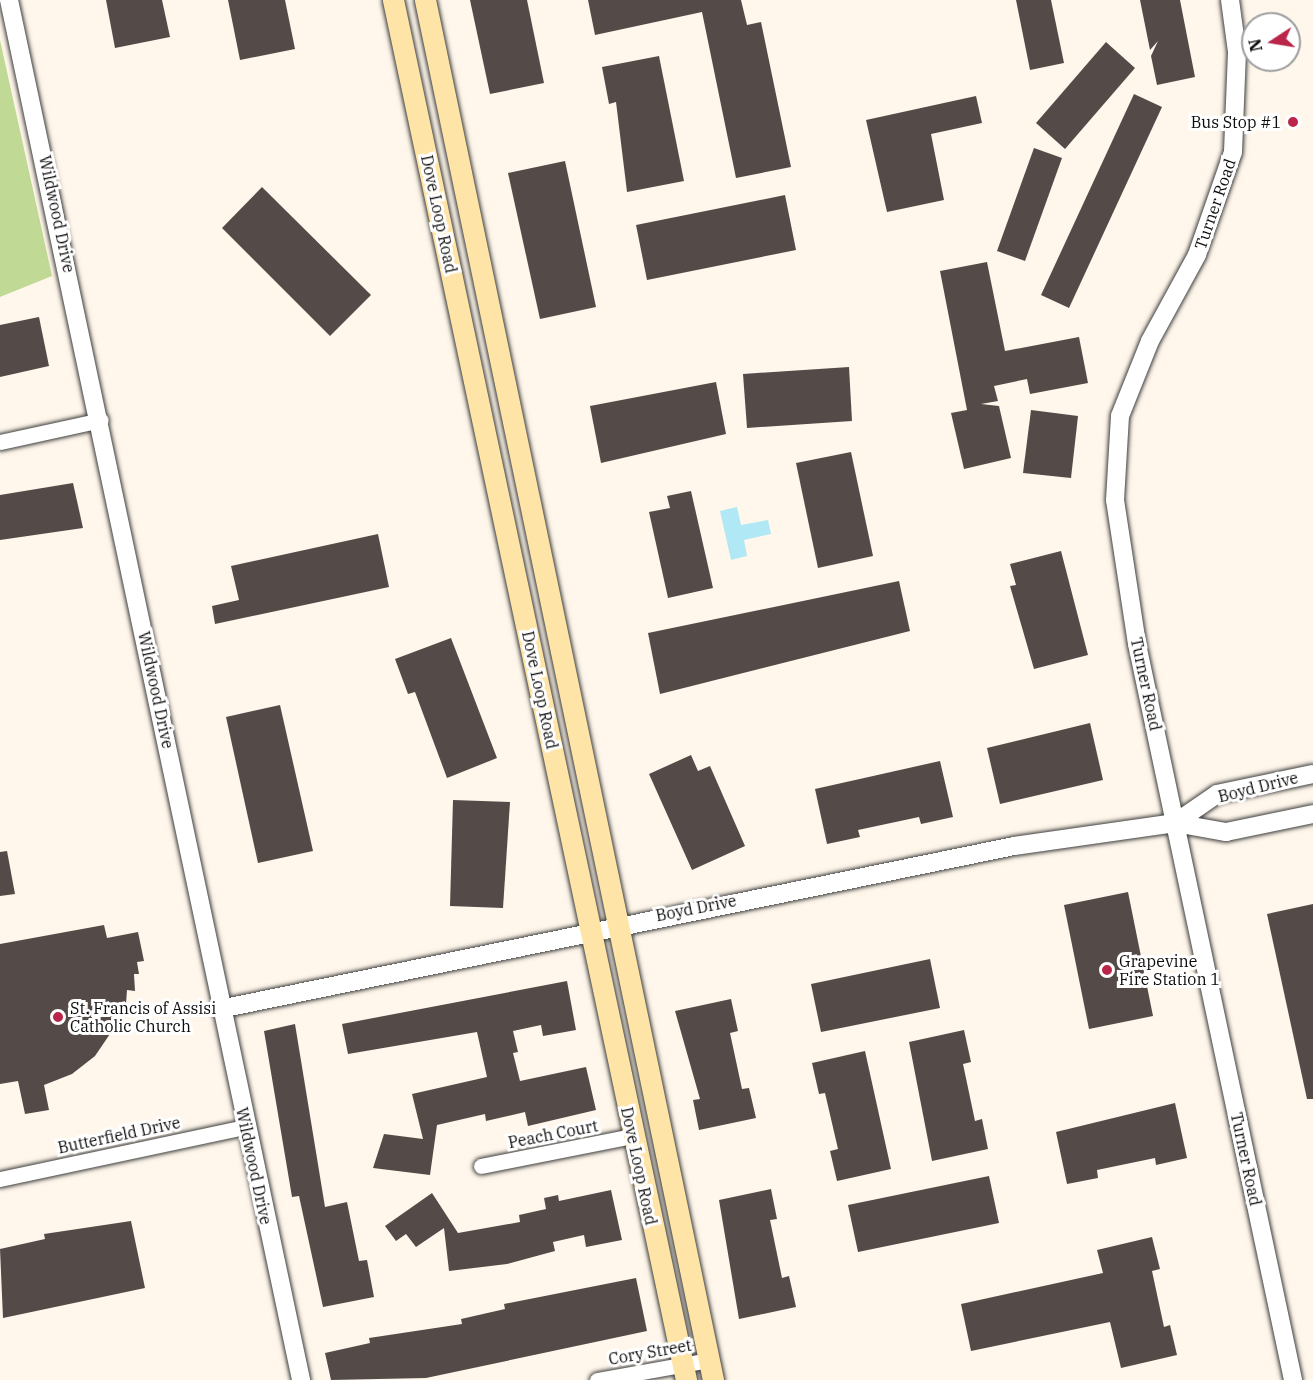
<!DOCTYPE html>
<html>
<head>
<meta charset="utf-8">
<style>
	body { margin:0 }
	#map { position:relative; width:1313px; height:1380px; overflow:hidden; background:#fff7eb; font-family:"IBM Plex Serif",serif }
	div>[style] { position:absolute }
	.forest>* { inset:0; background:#c0d995 }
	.water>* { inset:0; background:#b0e9f5 }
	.building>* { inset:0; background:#544b48 }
	.roads { filter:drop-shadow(0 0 2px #3f3f3f) drop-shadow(0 0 2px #3f3f3f) }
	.minor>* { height:15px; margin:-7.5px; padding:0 7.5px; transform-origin:7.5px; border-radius:7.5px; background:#fff }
	.tertiary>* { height:18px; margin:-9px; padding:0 9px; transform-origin:9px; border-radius:9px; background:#fff }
	.secondary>* { height:21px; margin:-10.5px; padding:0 10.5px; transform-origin:10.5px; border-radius:10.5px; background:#fee4a7 }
	.dots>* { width:16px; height:16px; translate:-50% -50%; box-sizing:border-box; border:3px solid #fff; border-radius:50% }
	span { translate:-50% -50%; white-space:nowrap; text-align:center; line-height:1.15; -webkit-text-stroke:6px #fff; paint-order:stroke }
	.poi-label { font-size:16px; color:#0c0c0c }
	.right { translate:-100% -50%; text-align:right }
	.left { translate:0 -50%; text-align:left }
	.street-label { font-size:16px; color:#0c0c0c }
	.north { position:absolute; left:1241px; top:12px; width:60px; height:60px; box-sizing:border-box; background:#fff; border:2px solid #9e9e9e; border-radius:50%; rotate:258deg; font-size:16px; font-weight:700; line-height:24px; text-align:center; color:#0c0c0c }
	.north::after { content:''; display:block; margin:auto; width:21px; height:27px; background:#ba2649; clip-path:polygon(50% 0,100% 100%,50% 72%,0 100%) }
</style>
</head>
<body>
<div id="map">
	<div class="forest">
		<i style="clip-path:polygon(0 40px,52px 276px,0 297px)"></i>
	</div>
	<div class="water">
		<i style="clip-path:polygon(737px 507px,741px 525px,768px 520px,771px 534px,744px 540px,747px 556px,731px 560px,720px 511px)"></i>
	</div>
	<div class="building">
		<i style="clip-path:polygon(106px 0,162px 0,170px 37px,115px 48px)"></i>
		<i style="clip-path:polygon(228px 0,285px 0,295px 49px,240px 60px)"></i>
		<i style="clip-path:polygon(470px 0,527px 0,544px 83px,490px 94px)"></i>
		<i style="clip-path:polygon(588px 0,741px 0,747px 25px,761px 22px,791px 167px,736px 178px,702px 12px,595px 35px)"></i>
		<i style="clip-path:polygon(1016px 0,1051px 0,1064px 63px,1030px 70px)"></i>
		<i style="clip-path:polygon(1140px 0,1180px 0,1195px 77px,1157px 85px,1151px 56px,1158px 41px,1150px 50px)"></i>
		<i style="clip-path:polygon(1106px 42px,1135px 68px,1065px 149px,1036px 123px)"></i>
		<i style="clip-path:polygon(659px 56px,684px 181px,627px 192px,616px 102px,609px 104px,602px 67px)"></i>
		<i style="clip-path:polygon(1134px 94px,1162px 107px,1069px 308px,1041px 295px)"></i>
		<i style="clip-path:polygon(976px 96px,982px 123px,931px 134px,944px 200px,887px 212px,866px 120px)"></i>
		<i style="clip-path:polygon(1034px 148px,1062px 158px,1025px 261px,997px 251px)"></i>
		<i style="clip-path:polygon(565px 161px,596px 307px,540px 319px,508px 173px)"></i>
		<i style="clip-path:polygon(262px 187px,371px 295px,330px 336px,222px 228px)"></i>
		<i style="clip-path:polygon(785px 195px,796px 250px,647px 280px,636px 225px)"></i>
		<i style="clip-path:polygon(987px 262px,1005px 351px,1079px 337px,1088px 383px,1030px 394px,1027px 379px,994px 386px,998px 401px,981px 404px,999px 406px,1011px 458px,964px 469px,951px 413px,967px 410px,940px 271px)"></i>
		<i style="clip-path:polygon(39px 317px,49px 366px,0 377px,0 325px)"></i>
		<i style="clip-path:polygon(849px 367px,852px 421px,747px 428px,743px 374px)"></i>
		<i style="clip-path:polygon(716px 382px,726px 434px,601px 463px,590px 406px)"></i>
		<i style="clip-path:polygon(1031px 410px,1078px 416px,1071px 478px,1023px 473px)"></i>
		<i style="clip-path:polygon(851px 452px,873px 556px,818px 568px,796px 463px)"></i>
		<i style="clip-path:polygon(73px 483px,83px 528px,0 540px,0 495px)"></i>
		<i style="clip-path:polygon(691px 491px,713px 588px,668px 598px,649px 512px,670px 508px,667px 496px)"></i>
		<i style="clip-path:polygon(378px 534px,389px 587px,215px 624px,212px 606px,239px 600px,231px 566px)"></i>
		<i style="clip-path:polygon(1061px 551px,1088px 655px,1034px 669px,1010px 586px,1016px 585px,1010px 564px)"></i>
		<i style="clip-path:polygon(899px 581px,910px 631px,660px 694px,648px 633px)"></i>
		<i style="clip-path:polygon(451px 638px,497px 758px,447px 778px,415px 692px,408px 694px,395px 659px)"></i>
		<i style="clip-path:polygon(280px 705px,313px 851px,258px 863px,226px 717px)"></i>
		<i style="clip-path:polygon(1090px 723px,1103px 780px,1000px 804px,987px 748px)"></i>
		<i style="clip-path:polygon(691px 755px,698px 771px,710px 766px,745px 846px,692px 870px,649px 774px)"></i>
		<i style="clip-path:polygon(940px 761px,953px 817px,921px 824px,919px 817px,858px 830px,860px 837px,827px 844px,815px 789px)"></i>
		<i style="clip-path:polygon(453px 800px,510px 802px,503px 908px,450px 906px)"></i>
		<i style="clip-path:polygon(7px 851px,15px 894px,0 896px,0 852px)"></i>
		<i style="clip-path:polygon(1128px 892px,1153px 1016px,1089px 1029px,1064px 905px)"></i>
		<i style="clip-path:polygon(1313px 904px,1313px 1099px,1307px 1099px,1267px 914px)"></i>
		<i style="clip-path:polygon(104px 925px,107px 938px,138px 932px,144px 961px,137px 962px,139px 974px,134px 974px,135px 991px,127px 990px,126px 1004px,119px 1002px,112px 1031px,95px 1056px,72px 1074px,44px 1085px,49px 1110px,25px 1114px,18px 1081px,0 1084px,0 944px)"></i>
		<i style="clip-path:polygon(930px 959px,940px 1008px,821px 1032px,811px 984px)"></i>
		<i style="clip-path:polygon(567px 981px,576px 1030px,543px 1036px,541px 1025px,513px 1031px,518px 1052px,513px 1053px,520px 1081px,586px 1067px,596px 1110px,528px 1126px,525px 1112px,486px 1121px,485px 1114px,437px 1125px,430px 1175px,373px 1168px,384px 1134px,423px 1139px,412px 1094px,487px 1077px,477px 1032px,348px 1054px,342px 1024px)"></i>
		<i style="clip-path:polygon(731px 999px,738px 1031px,730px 1033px,742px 1089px,749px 1088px,756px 1118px,699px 1130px,693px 1100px,700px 1099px,675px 1011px)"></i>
		<i style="clip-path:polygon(295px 1024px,325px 1207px,347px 1202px,359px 1261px,367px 1260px,374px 1297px,323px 1307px,299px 1196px,292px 1197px,264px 1031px)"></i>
		<i style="clip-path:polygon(964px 1030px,971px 1062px,963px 1064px,975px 1121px,982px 1119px,988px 1149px,932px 1161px,909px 1042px)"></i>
		<i style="clip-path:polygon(865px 1051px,891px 1169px,837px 1181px,830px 1151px,838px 1149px,825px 1093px,819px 1094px,812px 1063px)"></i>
		<i style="clip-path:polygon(1175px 1103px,1187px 1158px,1156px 1165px,1155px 1158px,1097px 1170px,1098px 1178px,1067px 1184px,1056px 1132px)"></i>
		<i style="clip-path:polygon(989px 1176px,999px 1223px,858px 1252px,848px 1205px)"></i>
		<i style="clip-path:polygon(771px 1189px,777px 1219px,770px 1220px,782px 1278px,789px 1276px,796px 1307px,739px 1319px,719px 1200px)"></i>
		<i style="clip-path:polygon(611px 1190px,622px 1240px,586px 1247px,584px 1235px,553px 1242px,555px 1251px,507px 1264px,449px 1271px,444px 1228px,416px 1247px,406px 1234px,396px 1241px,385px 1226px,432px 1193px,458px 1233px,520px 1222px,519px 1215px,546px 1209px,544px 1198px,558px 1195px,559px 1201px)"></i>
		<i style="clip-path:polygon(131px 1221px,145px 1288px,3px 1318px,0 1249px,45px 1239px,44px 1234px)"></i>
		<i style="clip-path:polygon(1152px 1237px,1160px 1269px,1152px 1271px,1164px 1327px,1170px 1325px,1177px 1355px,1121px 1368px,1110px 1322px,971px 1351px,961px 1304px,1103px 1273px,1097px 1250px)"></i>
		<i style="clip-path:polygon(636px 1278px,647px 1331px,426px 1378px,331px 1380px,325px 1353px,370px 1343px,369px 1338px,462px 1324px,461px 1319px,505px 1309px,504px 1304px)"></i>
	</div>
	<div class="roads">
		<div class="minor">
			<i style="left:0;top:442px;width:103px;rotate:-12.3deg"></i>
			<i style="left:481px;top:1166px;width:155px;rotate:-11.2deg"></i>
			<i style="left:0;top:1179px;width:250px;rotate:-12deg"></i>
			<i style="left:597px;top:1380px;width:114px;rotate:-10.1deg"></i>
		</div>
		<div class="tertiary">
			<i style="left:9px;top:0;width:1411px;rotate:78.05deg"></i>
			<i style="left:1230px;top:0;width:52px;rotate:82.3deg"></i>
			<i style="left:1237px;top:52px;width:100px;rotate:92.3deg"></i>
			<i style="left:1233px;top:152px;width:109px;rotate:109.3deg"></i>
			<i style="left:1197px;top:255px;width:98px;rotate:118.7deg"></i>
			<i style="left:1150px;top:341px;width:81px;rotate:111.8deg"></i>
			<i style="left:1120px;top:416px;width:84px;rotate:93.4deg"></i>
			<i style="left:1115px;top:500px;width:146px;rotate:81.3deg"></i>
			<i style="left:1137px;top:644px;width:752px;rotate:78.03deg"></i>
			<i style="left:1175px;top:823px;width:51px;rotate:-34.6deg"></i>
			<i style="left:1217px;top:794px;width:98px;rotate:-11.8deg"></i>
			<i style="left:220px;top:1009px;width:811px;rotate:-11.6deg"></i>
			<i style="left:1014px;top:846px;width:163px;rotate:-8.1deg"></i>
			<i style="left:1175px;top:823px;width:52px;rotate:10deg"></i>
			<i style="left:1226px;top:832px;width:89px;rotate:-11.7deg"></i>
		</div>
		<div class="secondary">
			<i style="left:393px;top:0;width:1411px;rotate:78.01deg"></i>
			<i style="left:425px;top:0;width:1410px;rotate:78.21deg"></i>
		</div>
	</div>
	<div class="dots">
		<i style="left:1293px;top:122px;background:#ba2649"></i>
		<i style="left:1107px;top:970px;background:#ba2649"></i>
		<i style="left:58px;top:1017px;background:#ba2649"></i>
	</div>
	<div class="poi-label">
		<span class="right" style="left:1281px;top:122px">Bus Stop #1</span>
		<span class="left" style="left:1119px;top:970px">Grapevine<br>Fire Station 1</span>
		<span class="left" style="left:70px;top:1017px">St. Francis of Assisi<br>Catholic Church</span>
	</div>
	<div class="street-label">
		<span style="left:1215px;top:204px;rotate:-71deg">Turner Road</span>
		<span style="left:57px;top:214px;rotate:78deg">Wildwood Drive</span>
		<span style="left:439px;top:214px;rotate:78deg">Dove Loop Road</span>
		<span style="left:1146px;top:684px;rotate:78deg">Turner Road</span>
		<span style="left:156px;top:690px;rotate:78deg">Wildwood Drive</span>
		<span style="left:540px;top:690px;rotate:78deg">Dove Loop Road</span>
		<span style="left:1258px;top:787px;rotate:-14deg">Boyd Drive</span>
		<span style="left:696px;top:908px;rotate:-11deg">Boyd Drive</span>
		<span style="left:553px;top:1134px;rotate:-11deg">Peach Court</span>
		<span style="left:119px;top:1135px;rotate:-12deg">Butterfield Drive</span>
		<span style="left:1246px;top:1159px;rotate:78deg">Turner Road</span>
		<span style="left:254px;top:1166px;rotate:78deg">Wildwood Drive</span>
		<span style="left:639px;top:1166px;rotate:78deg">Dove Loop Road</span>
		<span style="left:650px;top:1352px;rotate:-10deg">Cory Street</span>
	</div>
	<div class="north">N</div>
</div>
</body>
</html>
